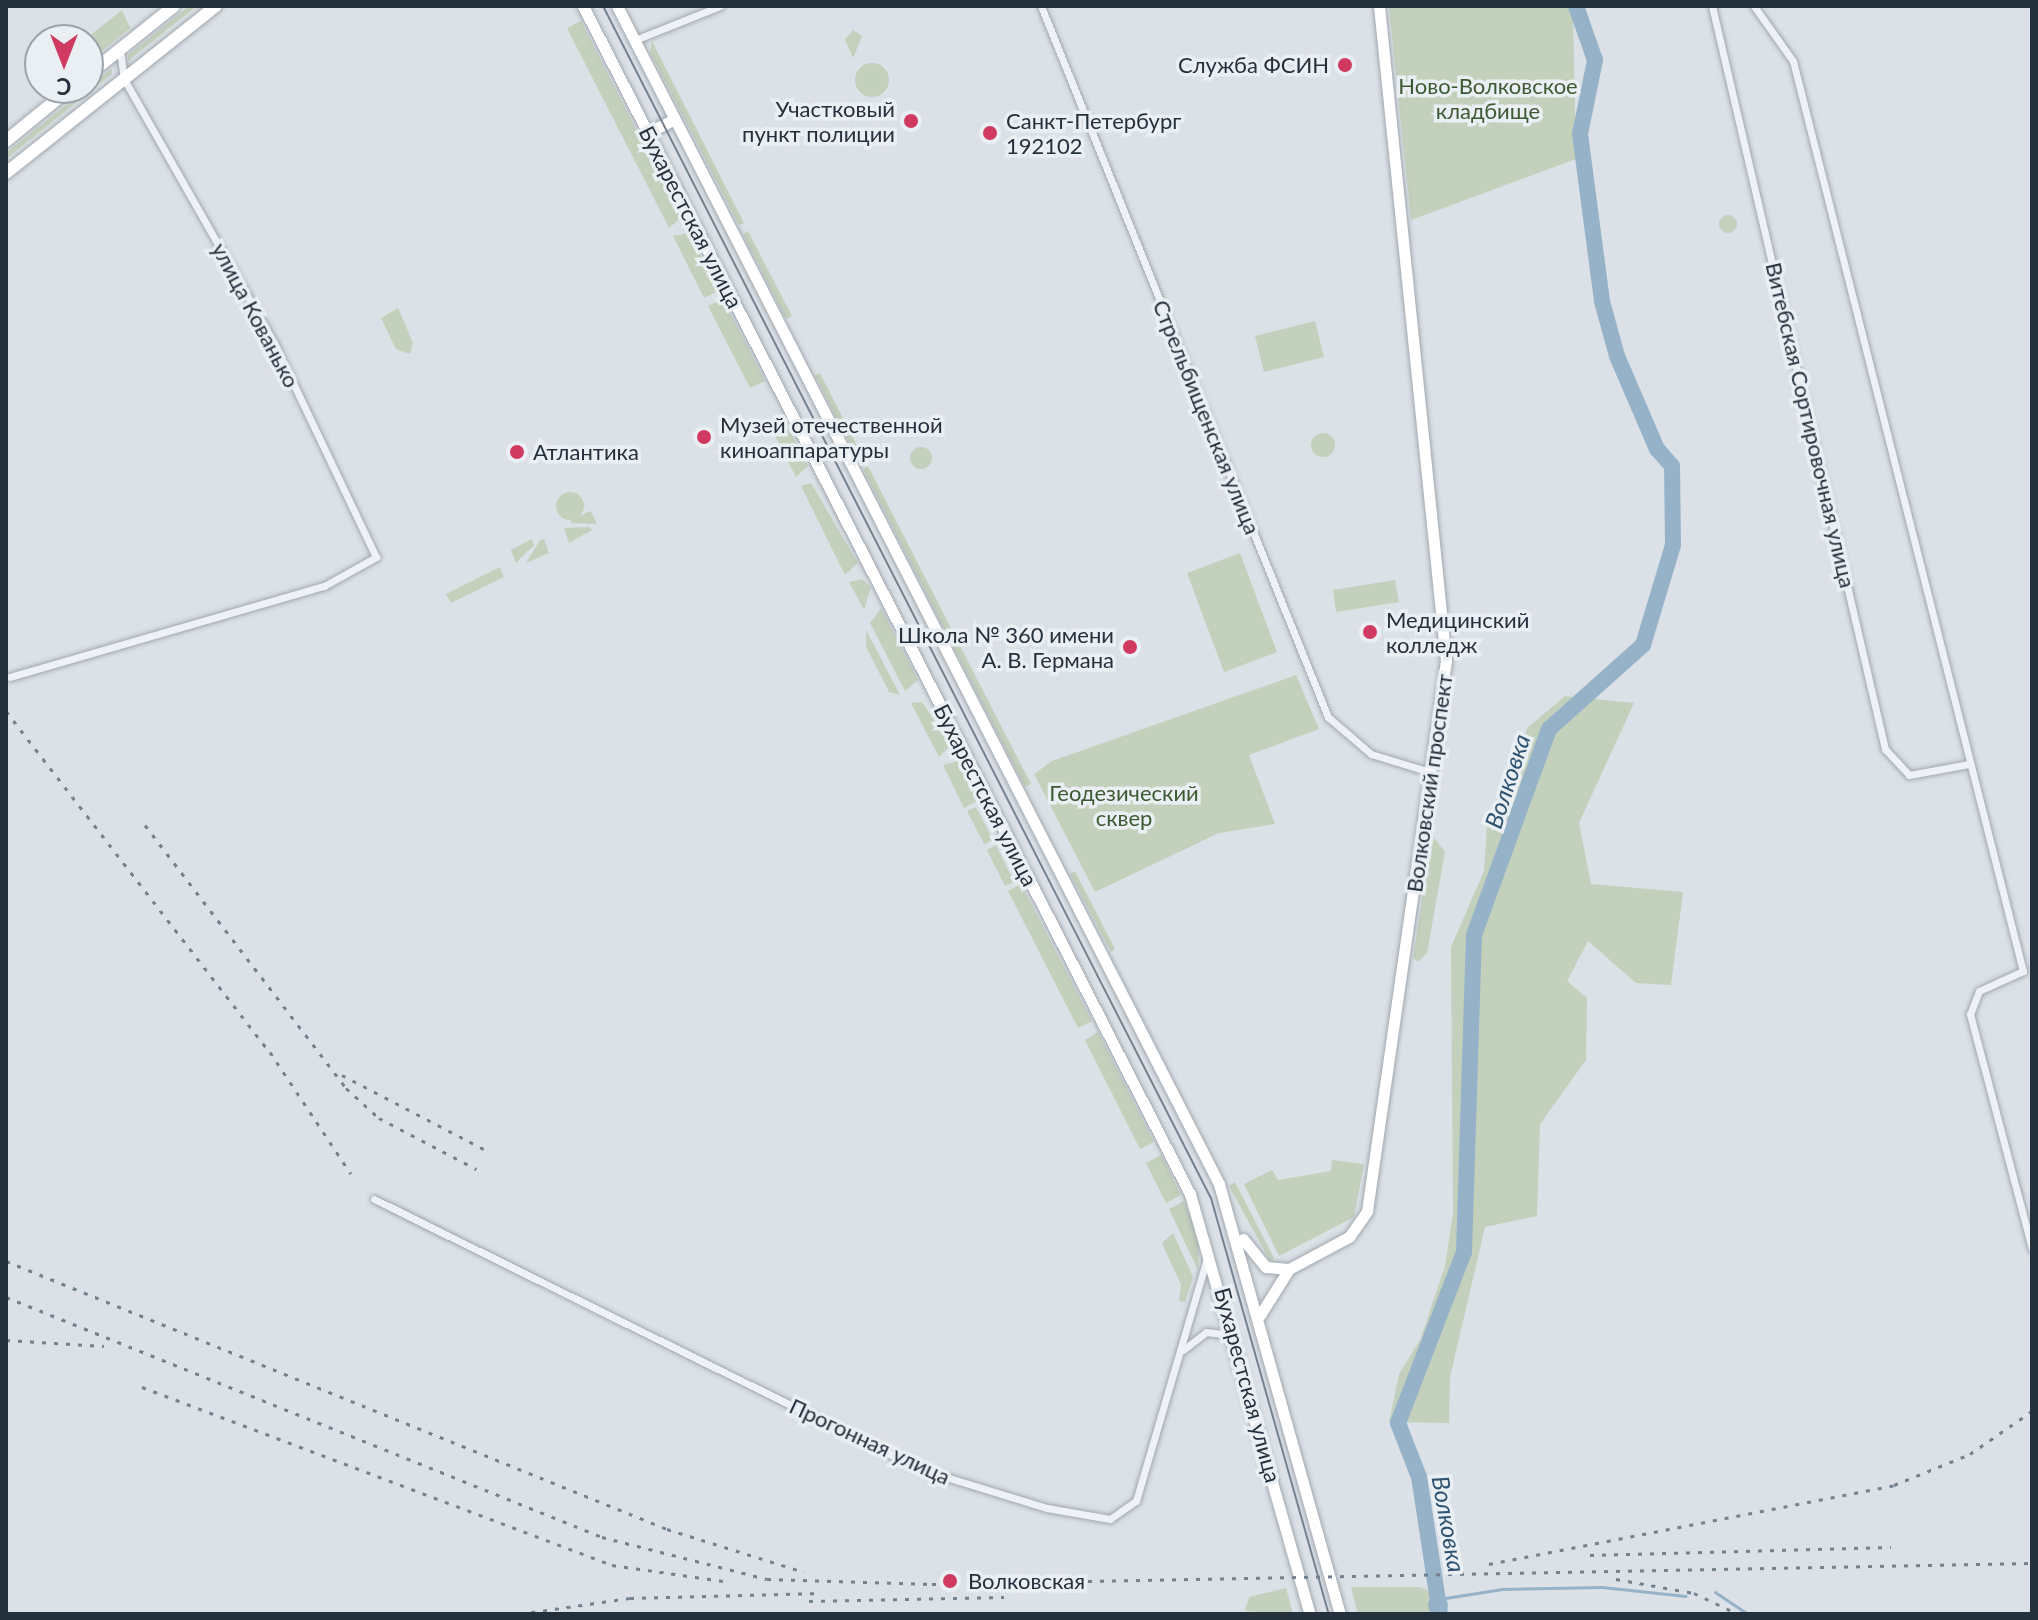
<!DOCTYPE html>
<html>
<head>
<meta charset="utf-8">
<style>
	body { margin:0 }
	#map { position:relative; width:2038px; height:1620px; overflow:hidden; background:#dbe1e6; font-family:Lato,sans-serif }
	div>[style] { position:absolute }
	.green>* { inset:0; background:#c3d0bc }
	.round { border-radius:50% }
	.water>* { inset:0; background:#95b2c8 }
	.stream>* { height:3px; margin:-1.5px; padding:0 1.5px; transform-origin:1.5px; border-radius:1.5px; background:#95b2c8 }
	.river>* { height:16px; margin:-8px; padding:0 8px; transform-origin:8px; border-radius:8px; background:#95b2c8 }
	.roads { filter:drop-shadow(0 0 2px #a1a8b0) drop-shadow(0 0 2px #a1a8b0) }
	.street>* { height:7px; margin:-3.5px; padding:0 3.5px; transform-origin:3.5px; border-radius:3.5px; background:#eef1f5 }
	.secondary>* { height:11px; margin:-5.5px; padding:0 5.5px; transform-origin:5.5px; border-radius:5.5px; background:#fff }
	.primary>* { height:12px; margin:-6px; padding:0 6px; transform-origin:6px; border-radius:6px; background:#fff }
	.tram>* { height:2px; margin:-1px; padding:0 1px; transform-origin:1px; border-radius:1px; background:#748290 }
	.rail>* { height:3px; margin-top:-1.5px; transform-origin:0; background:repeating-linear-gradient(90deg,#748290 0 4px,transparent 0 12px) }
	.dots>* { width:22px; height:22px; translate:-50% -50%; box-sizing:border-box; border:4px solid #eaeff4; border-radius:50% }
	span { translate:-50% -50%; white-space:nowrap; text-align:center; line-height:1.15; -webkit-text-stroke:7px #eaeff4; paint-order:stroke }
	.poi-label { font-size:22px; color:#25303d }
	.right { translate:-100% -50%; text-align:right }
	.left { translate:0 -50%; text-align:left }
	.park-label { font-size:22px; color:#3d5932 }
	.street-label { font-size:22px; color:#25303d }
	.water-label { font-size:24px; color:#2e5371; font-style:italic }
	.frame { position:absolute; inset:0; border:8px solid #25303d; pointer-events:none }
	.north { position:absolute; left:24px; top:24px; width:80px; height:80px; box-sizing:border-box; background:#eaeff4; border:2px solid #9ba3ab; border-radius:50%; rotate:180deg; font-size:22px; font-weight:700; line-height:32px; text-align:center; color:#25303d }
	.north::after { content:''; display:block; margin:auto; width:28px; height:36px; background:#d13a60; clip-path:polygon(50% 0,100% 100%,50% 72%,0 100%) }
</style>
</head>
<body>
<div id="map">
	<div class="green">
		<i style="clip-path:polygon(189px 6px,197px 6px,128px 61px,128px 55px)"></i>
		<i style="clip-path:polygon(1389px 6px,1567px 6px,1573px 16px,1576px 159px,1411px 220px)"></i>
		<i style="clip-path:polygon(122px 10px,130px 28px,88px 62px,84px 40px)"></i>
		<i style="clip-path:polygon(581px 21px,681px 218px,669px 228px,567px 28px)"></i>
		<i style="clip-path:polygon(853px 30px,862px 36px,853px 58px,845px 39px)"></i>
		<i style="clip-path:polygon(652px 41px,744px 223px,739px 225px,650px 52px)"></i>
		<i class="round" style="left:855px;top:63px;width:34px;height:34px"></i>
		<i style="clip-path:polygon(111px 69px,112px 74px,6px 159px,6px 153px)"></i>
		<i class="round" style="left:1719px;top:215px;width:18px;height:18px"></i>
		<i style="clip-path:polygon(748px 231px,792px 316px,786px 319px,743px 234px)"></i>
		<i style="clip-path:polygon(689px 233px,718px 291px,704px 298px,673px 236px)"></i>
		<i style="clip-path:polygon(723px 299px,765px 381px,750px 388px,708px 306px)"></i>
		<i style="clip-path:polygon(398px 308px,413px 343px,410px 354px,396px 349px,381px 318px)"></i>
		<i style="clip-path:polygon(1315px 321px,1324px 357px,1264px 372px,1255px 336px)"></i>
		<i style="clip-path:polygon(820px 373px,863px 457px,858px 459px,815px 375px)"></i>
		<i style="clip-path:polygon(783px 418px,808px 466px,796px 477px,769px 424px)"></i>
		<i class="round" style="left:1311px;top:433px;width:24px;height:24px"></i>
		<i class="round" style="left:910px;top:447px;width:22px;height:22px"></i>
		<i style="clip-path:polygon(868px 466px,1031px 784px,1025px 787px,863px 469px)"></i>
		<i style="clip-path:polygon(811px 483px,858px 563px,845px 575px,801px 486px)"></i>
		<i class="round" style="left:556px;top:492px;width:28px;height:28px"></i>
		<i style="clip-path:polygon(591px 511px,597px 524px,571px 523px,572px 519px)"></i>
		<i style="clip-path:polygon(564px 528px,589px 527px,592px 530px,569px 543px)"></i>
		<i style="clip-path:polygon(532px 539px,534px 545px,516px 563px,511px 550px)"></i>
		<i style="clip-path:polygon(544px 539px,549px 553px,526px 563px,540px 540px)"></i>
		<i style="clip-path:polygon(1240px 553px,1277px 652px,1224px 672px,1187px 573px)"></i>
		<i style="clip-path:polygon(500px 567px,504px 577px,451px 603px,446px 594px)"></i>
		<i style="clip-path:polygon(862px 579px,871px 587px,864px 610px,849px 582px)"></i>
		<i style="clip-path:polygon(1395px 580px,1399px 602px,1336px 612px,1333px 590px)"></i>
		<i style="clip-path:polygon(881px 608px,918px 680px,905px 691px,870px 623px)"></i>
		<i style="clip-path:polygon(866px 630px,900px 695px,889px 692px,866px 647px)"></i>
		<i style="clip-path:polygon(1296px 675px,1319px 729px,1249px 755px,1275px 824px,1219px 833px,1095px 892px,1034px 774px,1052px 761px)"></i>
		<i style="clip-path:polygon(1565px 696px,1634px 703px,1579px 823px,1591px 884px,1683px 892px,1671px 985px,1636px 983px,1588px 941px,1567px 981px,1587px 998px,1586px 1060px,1540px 1124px,1537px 1216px,1485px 1227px,1450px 1377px,1449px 1423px,1389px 1422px,1399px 1374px,1420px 1340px,1445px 1266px,1453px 1213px,1451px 947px,1484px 871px,1488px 811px,1503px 813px,1527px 728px)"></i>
		<i style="clip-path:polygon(922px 702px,951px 745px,939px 757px,911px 703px)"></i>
		<i style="clip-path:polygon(959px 761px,979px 800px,964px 808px,943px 765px)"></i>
		<i style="clip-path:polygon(976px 807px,993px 840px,984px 844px,967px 811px)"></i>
		<i style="clip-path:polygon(1432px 835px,1445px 852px,1427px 953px,1418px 962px,1413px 958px)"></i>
		<i style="clip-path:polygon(996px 845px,1014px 882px,1005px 886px,987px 850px)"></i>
		<i style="clip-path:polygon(1075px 871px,1115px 949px,1111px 952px,1070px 874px)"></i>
		<i style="clip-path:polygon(1021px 884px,1092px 1021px,1078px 1028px,1008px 891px)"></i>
		<i style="clip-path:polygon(1098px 1032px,1154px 1142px,1140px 1149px,1085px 1040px)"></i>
		<i style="clip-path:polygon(1161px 1155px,1181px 1195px,1166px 1203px,1146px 1163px)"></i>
		<i style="clip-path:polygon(1332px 1160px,1364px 1164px,1354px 1217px,1279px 1256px,1244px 1184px,1272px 1170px,1278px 1180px,1331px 1171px)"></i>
		<i style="clip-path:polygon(1235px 1182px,1274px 1258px,1270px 1261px,1229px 1186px)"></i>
		<i style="clip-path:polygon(1184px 1201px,1199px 1242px,1198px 1270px,1169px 1209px)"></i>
		<i style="clip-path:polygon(1173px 1233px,1193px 1277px,1185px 1302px,1179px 1301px,1181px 1285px,1162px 1243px)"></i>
		<i style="clip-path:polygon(1351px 1587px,1419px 1587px,1432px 1592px,1431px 1614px,1358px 1614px)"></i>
		<i style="clip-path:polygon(1286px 1588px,1293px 1614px,1245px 1611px,1249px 1597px)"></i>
	</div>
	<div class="water">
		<i class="round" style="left:1428px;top:1595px;width:20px;height:20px"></i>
	</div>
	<div class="stream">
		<i style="left:1715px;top:1592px;width:40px;rotate:34deg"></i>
		<i style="left:1439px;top:1599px;width:64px;rotate:-9deg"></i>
		<i style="left:1502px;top:1589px;width:100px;rotate:-1.1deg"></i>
		<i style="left:1602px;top:1587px;width:84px;rotate:6.1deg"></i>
	</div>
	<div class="river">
		<i style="left:1440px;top:1614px;width:139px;rotate:-98.7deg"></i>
		<i style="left:1419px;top:1477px;width:58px;rotate:-111.3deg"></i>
		<i style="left:1398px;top:1423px;width:183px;rotate:-68.9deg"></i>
		<i style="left:1464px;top:1252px;width:317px;rotate:-88.2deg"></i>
		<i style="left:1474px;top:935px;width:219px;rotate:-70deg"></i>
		<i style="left:1549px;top:729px;width:126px;rotate:-41.8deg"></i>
		<i style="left:1643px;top:645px;width:104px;rotate:-73.3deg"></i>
		<i style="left:1673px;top:545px;width:79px;rotate:-90.7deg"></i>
		<i style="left:1672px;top:466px;width:23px;rotate:-131deg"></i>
		<i style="left:1657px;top:449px;width:101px;rotate:-113.3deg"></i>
		<i style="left:1617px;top:356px;width:57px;rotate:-105.3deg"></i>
		<i style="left:1602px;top:301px;width:168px;rotate:-97.5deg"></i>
		<i style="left:1580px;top:134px;width:76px;rotate:-78.5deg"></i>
		<i style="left:1595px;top:60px;width:57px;rotate:-109.4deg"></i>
	</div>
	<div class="roads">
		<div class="street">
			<i style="left:1041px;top:6px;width:767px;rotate:68.02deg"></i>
			<i style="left:1328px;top:717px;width:57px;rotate:40.7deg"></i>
			<i style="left:1371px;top:754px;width:62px;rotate:17deg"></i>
			<i style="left:1712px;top:6px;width:763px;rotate:76.89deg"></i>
			<i style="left:1885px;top:749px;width:35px;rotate:47deg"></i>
			<i style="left:1909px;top:775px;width:61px;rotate:-10.4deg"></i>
			<i style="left:1754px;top:6px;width:67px;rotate:54.7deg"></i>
			<i style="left:1793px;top:61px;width:939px;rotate:75.82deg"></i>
			<i style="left:2023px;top:971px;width:48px;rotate:155.6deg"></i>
			<i style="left:1979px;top:991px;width:25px;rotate:111deg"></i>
			<i style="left:1970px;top:1014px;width:243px;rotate:75.2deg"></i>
			<i style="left:635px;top:40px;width:92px;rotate:-21.8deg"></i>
			<i style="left:10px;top:677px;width:327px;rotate:-16.2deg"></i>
			<i style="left:324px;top:586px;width:60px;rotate:-29.1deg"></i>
			<i style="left:376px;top:557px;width:237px;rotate:-115.5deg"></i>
			<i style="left:274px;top:343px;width:304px;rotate:-119.6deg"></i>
			<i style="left:124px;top:79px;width:29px;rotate:-98deg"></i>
			<i style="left:374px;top:1199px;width:609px;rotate:26.31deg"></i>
			<i style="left:920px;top:1469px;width:133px;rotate:17.1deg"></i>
			<i style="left:1047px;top:1508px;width:64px;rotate:9.9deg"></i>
			<i style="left:1110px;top:1519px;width:32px;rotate:-35deg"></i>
			<i style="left:1136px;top:1501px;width:253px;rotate:-73.7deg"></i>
			<i style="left:1183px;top:1350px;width:29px;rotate:-38deg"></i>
			<i style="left:1206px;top:1332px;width:23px;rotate:7deg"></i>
		</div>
		<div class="secondary">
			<i style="left:583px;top:6px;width:1334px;rotate:62.94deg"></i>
			<i style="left:1190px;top:1194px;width:437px;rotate:74.1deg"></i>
			<i style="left:617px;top:6px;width:1323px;rotate:62.93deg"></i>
			<i style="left:1219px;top:1184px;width:447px;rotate:74.3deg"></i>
			<i style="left:649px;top:132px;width:28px;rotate:-27deg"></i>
			<i style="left:1243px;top:1239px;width:36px;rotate:51deg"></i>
			<i style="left:1266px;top:1267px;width:23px;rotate:5deg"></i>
			<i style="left:1260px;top:1315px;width:54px;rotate:-57.8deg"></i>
			<i style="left:1289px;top:1269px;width:68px;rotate:-28.1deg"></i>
			<i style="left:1349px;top:1237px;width:32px;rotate:-55deg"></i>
			<i style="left:1367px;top:1211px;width:556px;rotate:-81.83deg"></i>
			<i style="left:1446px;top:661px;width:658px;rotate:-95.84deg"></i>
		</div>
		<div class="primary">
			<i style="left:88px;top:75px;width:110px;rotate:-38.7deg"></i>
			<i style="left:6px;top:141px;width:84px;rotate:-39.2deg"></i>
			<i style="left:6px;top:173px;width:268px;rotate:-38.5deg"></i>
		</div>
	</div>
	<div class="tram">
		<i style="left:603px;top:6px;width:1338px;rotate:62.98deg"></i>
		<i style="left:1211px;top:1198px;width:432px;rotate:74.2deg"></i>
	</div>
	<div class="rail">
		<i style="left:6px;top:711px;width:431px;rotate:52.3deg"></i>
		<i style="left:270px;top:1052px;width:146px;rotate:56.4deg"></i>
		<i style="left:145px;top:825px;width:331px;rotate:52.6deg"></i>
		<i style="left:346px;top:1088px;width:45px;rotate:42.3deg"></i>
		<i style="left:379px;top:1118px;width:110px;rotate:27.7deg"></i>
		<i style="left:342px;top:1075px;width:166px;rotate:27.6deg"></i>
		<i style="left:6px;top:1261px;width:713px;rotate:22.07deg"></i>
		<i style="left:667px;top:1529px;width:144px;rotate:17.4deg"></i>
		<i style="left:6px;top:1297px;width:643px;rotate:21.93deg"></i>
		<i style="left:602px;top:1537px;width:170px;rotate:14.3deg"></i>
		<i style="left:767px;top:1579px;width:165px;rotate:1.7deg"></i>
		<i style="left:932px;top:1584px;width:1100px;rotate:-1.09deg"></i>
		<i style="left:6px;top:1340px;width:98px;rotate:3.5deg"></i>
		<i style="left:142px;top:1387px;width:503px;rotate:20.74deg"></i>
		<i style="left:612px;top:1565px;width:112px;rotate:8.2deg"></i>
		<i style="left:1590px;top:1555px;width:301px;rotate:-1.5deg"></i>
		<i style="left:1489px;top:1564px;width:413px;rotate:-11deg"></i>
		<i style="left:1894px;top:1485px;width:82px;rotate:-22.2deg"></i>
		<i style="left:1970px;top:1454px;width:75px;rotate:-34.7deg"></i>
		<i style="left:1616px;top:1579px;width:79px;rotate:10.2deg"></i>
		<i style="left:1694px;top:1593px;width:49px;rotate:25.5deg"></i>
		<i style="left:809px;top:1601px;width:195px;rotate:-1.2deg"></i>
		<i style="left:519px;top:1614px;width:112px;rotate:-8.2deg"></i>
		<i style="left:630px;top:1598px;width:191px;rotate:-1.5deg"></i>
	</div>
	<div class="dots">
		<i style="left:1345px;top:65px;background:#d13a60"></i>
		<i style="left:911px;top:121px;background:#d13a60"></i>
		<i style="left:990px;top:133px;background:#d13a60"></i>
		<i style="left:704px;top:437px;background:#d13a60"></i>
		<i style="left:517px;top:452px;background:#d13a60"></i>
		<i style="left:1370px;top:632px;background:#d13a60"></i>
		<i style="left:1130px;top:647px;background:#d13a60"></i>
		<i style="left:950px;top:1581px;background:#d13a60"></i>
	</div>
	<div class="poi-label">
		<span class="right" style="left:1329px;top:65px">Служба ФСИН</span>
		<span class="right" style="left:895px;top:121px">Участковый<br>пункт полиции</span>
		<span class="left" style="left:1006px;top:133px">Санкт-Петербург<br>192102</span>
		<span class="left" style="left:720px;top:437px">Музей отечественной<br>киноаппаратуры</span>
		<span class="left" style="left:533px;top:452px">Атлантика</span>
		<span class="left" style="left:1386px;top:632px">Медицинский<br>колледж</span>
		<span class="right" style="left:1114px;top:647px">Школа № 360 имени<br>А. В. Германа</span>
		<span class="left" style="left:968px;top:1581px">Волковская</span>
	</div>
	<div class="park-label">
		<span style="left:1488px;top:98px">Ново-Волковское<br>кладбище</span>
		<span style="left:1124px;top:805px">Геодезический<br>сквер</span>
	</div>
	<div class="street-label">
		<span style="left:691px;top:217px;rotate:63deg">Бухарестская улица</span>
		<span style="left:256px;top:315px;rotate:62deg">улица Кованько</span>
		<span style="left:1207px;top:417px;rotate:68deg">Стрельбищенская улица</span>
		<span style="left:1811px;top:425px;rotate:77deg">Витебская Сортировочная улица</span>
		<span style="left:1429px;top:783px;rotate:-82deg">Волковский проспект</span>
		<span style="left:986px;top:795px;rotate:63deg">Бухарестская улица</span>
		<span style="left:1248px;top:1385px;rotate:75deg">Бухарестская улица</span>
		<span style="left:870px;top:1441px;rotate:25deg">Прогонная улица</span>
	</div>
	<div class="water-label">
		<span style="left:1507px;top:781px;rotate:-72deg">Волковка</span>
		<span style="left:1449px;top:1524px;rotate:80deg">Волковка</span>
	</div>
	<div class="frame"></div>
	<div class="north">С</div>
</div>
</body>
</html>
